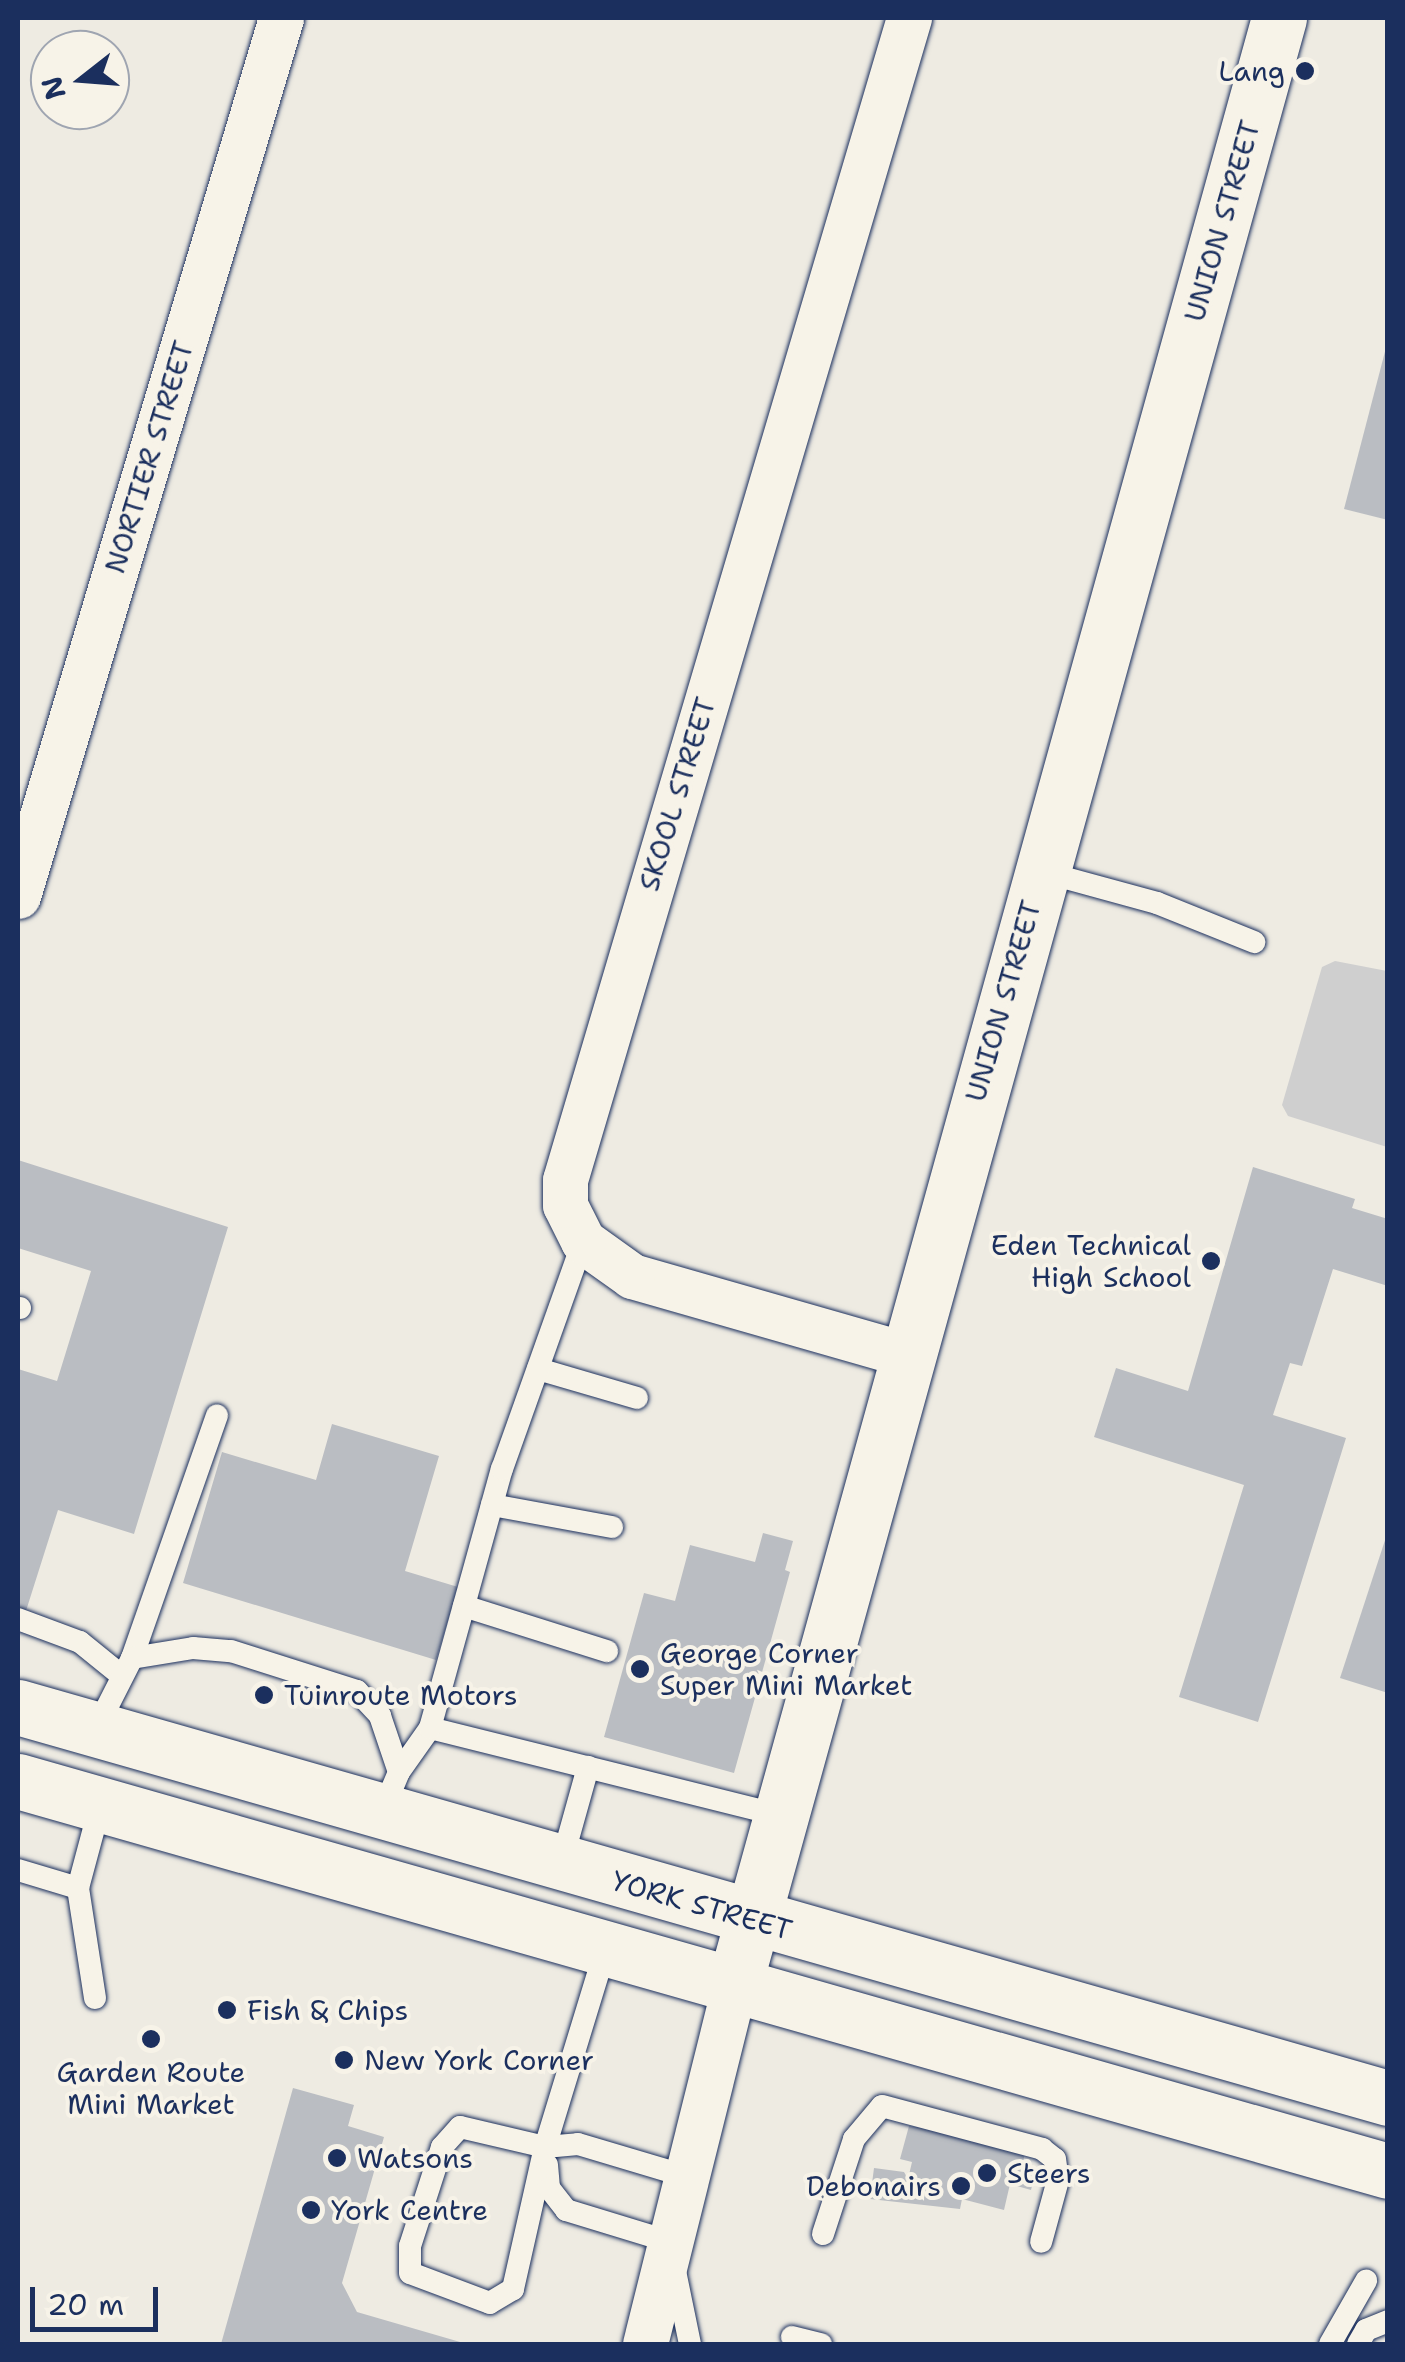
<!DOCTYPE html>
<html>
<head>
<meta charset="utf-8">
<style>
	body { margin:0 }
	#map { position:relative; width:1405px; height:2362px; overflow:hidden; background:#eeebe2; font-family:"Shantell Sans",sans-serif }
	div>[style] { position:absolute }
	.green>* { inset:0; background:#cfcfcf }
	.building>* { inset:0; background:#babdc2 }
	.roads { filter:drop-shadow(0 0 2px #1b2f5e) drop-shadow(0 0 2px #1b2f5e) }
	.service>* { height:22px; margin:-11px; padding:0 11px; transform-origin:11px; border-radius:11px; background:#f7f3e8 }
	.minor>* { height:45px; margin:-22.5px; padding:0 22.5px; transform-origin:22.5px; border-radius:22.5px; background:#f7f3e8 }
	.tertiary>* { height:55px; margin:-27.5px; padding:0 27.5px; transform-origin:27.5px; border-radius:27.5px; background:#f7f3e8 }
	.secondary>* { height:55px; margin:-27.5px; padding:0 27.5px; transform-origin:27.5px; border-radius:27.5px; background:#f7f3e8 }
	.dots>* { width:28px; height:28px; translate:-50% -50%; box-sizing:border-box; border:5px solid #f7f3e8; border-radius:50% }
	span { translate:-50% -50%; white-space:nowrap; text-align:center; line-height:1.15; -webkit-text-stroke:8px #f7f3e8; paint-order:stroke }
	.poi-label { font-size:28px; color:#1b2f5e }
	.right { translate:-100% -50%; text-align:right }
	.left { translate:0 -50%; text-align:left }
	.street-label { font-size:28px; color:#1b2f5e }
	.frame { position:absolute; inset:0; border:20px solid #1b2f5e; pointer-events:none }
	.north { position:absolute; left:30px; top:30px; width:100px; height:100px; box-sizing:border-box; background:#f7f3e8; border:2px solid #9fa5b1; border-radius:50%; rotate:253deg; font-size:28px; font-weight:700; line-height:40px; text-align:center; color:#1b2f5e }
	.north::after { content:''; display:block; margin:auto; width:35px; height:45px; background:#1b2f5e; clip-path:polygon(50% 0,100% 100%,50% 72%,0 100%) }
	.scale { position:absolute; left:30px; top:2287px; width:128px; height:45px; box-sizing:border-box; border:5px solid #1b2f5e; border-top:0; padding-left:12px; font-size:30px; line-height:35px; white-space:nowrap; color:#1b2f5e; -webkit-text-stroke:8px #f7f3e8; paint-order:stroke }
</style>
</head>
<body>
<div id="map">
	<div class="green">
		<i style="clip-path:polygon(1335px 961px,1387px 971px,1387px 1147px,1288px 1116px,1282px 1105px,1322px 967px)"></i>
	</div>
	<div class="building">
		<i style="clip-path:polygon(1388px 340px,1388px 520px,1344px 509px)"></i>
		<i style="clip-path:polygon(18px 1160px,228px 1227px,134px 1534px,58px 1510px,25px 1614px,18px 1612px,18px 1369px,57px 1381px,91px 1271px,18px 1248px)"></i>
		<i style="clip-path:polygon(1253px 1167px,1355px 1199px,1352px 1208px,1388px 1219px,1388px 1286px,1333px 1269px,1302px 1366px,1290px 1363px,1273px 1415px,1346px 1438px,1258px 1722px,1179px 1697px,1244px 1485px,1094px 1437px,1116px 1368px,1188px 1391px)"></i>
		<i style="clip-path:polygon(332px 1424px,439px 1456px,405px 1571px,458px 1587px,436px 1660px,183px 1583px,222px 1452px,316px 1480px)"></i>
		<i style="clip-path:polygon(1388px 1531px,1388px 1693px,1340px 1678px)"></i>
		<i style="clip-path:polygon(763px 1533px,793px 1541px,785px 1570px,790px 1572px,734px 1773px,604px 1737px,644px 1593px,675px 1601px,690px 1545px,755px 1562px)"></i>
		<i style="clip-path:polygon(293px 2088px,354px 2105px,348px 2126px,384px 2137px,342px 2283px,357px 2312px,467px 2344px,221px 2344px)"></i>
		<i style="clip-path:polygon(909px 2126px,1028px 2142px,1021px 2169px,1035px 2173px,1031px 2190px,1010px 2184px,1004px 2210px,962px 2199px,960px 2209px,870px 2199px,874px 2168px,904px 2172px,908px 2179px,912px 2162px,900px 2159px)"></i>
	</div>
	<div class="roads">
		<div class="service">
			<i style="left:1040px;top:871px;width:121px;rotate:15.3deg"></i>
			<i style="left:1157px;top:903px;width:105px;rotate:21.9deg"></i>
			<i style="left:18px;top:1308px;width:2px"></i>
			<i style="left:538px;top:1369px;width:103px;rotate:16.3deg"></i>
			<i style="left:492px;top:1505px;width:122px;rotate:10.4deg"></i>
			<i style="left:464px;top:1606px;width:150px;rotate:17.5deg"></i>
			<i style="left:18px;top:1619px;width:66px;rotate:20.4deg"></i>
			<i style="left:80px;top:1642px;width:54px;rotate:39deg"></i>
			<i style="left:132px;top:1658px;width:257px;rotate:-70.7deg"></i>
			<i style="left:430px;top:1728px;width:360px;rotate:14deg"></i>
			<i style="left:96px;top:1729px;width:80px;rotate:-63.1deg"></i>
			<i style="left:132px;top:1658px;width:62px;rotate:-9.3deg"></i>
			<i style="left:193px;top:1648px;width:38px;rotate:5deg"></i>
			<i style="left:231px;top:1651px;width:132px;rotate:17.6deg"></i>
			<i style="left:357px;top:1691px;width:34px;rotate:47deg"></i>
			<i style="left:380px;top:1716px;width:59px;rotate:71.3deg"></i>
			<i style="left:383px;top:1810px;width:41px;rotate:-67.2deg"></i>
			<i style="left:399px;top:1772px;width:54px;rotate:-54.8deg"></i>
			<i style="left:430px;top:1728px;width:269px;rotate:-74.5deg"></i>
			<i style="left:502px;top:1469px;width:242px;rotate:-70.4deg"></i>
			<i style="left:561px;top:1864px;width:101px;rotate:-74.4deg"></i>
			<i style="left:18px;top:1870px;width:63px;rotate:16.7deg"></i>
			<i style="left:605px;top:1951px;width:205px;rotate:107deg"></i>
			<i style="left:545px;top:2147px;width:146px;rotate:102.7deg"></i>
			<i style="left:513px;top:2289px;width:27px;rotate:149deg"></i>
			<i style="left:490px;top:2303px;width:85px;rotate:-159.4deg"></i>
			<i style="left:410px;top:2273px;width:27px;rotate:-90deg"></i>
			<i style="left:410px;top:2246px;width:104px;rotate:-72.1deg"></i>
			<i style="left:442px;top:2147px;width:27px;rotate:-48deg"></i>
			<i style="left:460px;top:2127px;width:87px;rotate:13.2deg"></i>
			<i style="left:545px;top:2147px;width:33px;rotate:-5deg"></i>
			<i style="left:578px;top:2144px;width:109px;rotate:16.6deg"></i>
			<i style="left:95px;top:1998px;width:111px;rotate:-98.8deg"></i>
			<i style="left:78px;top:1888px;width:85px;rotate:-75deg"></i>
			<i style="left:547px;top:2165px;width:23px;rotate:85deg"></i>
			<i style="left:549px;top:2188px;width:28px;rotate:52deg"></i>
			<i style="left:566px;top:2210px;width:113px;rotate:17deg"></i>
			<i style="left:823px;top:2234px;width:100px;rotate:-71.9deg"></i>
			<i style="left:854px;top:2139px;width:43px;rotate:-49.7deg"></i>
			<i style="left:882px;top:2106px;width:166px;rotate:15deg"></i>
			<i style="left:1042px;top:2149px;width:16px;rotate:38deg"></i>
			<i style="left:1055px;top:2159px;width:21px;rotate:82deg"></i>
			<i style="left:1058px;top:2180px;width:64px;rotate:105.3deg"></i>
			<i style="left:675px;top:2271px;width:75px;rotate:78.4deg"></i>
			<i style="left:792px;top:2337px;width:30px;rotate:14deg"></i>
			<i style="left:1330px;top:2344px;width:73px;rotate:-60.3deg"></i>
			<i style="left:1358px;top:2344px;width:16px;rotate:-60deg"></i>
			<i style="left:1366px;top:2330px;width:24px;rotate:-22deg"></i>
		</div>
		<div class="minor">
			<i style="left:18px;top:896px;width:917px;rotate:-73.32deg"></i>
			<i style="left:904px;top:1354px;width:283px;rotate:-164deg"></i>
			<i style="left:632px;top:1276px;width:60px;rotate:-144.5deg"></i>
			<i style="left:583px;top:1241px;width:40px;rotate:-116.6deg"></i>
			<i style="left:565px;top:1205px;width:25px;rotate:-90deg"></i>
			<i style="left:565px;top:1180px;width:1212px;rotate:-73.51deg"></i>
			<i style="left:645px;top:2344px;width:369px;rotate:-76deg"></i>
		</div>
		<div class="tertiary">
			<i style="left:734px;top:1986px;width:2042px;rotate:-74.52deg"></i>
		</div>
		<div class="secondary">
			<i style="left:18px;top:1707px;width:1425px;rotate:15.93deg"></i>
			<i style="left:18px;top:1781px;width:1424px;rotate:15.89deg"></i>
		</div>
	</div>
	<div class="dots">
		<i style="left:1305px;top:71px;background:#1b2f5e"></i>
		<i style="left:1211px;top:1261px;background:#1b2f5e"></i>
		<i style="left:640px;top:1669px;background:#1b2f5e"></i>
		<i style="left:264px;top:1695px;background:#1b2f5e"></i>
		<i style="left:227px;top:2010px;background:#1b2f5e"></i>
		<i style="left:151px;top:2039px;background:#1b2f5e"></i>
		<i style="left:344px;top:2060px;background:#1b2f5e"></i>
		<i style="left:337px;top:2158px;background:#1b2f5e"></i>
		<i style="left:987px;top:2173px;background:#1b2f5e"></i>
		<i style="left:961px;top:2186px;background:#1b2f5e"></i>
		<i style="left:311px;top:2210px;background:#1b2f5e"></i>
	</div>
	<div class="poi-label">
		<span class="right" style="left:1285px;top:71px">Lang</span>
		<span class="right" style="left:1191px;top:1261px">Eden Technical<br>High School</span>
		<span class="left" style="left:660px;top:1669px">George Corner<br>Super Mini Market</span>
		<span class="left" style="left:284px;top:1695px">Tuinroute Motors</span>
		<span class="left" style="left:247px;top:2010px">Fish &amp; Chips</span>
		<span class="left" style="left:364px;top:2060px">New York Corner</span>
		<span style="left:151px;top:2088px">Garden Route<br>Mini Market</span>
		<span class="left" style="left:357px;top:2158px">Watsons</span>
		<span class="left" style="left:1007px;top:2173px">Steers</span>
		<span class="right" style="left:941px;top:2186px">Debonairs</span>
		<span class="left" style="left:331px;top:2210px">York Centre</span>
	</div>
	<div class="street-label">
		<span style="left:1222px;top:221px;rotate:-74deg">UNION STREET</span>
		<span style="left:149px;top:457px;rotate:-73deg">NORTIER STREET</span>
		<span style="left:677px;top:794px;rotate:-73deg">SKOOL STREET</span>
		<span style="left:1003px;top:1001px;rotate:-74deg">UNION STREET</span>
		<span style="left:702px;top:1905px;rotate:16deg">YORK STREET</span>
	</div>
	<div class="frame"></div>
	<div class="north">N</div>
	<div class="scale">20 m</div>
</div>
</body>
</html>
